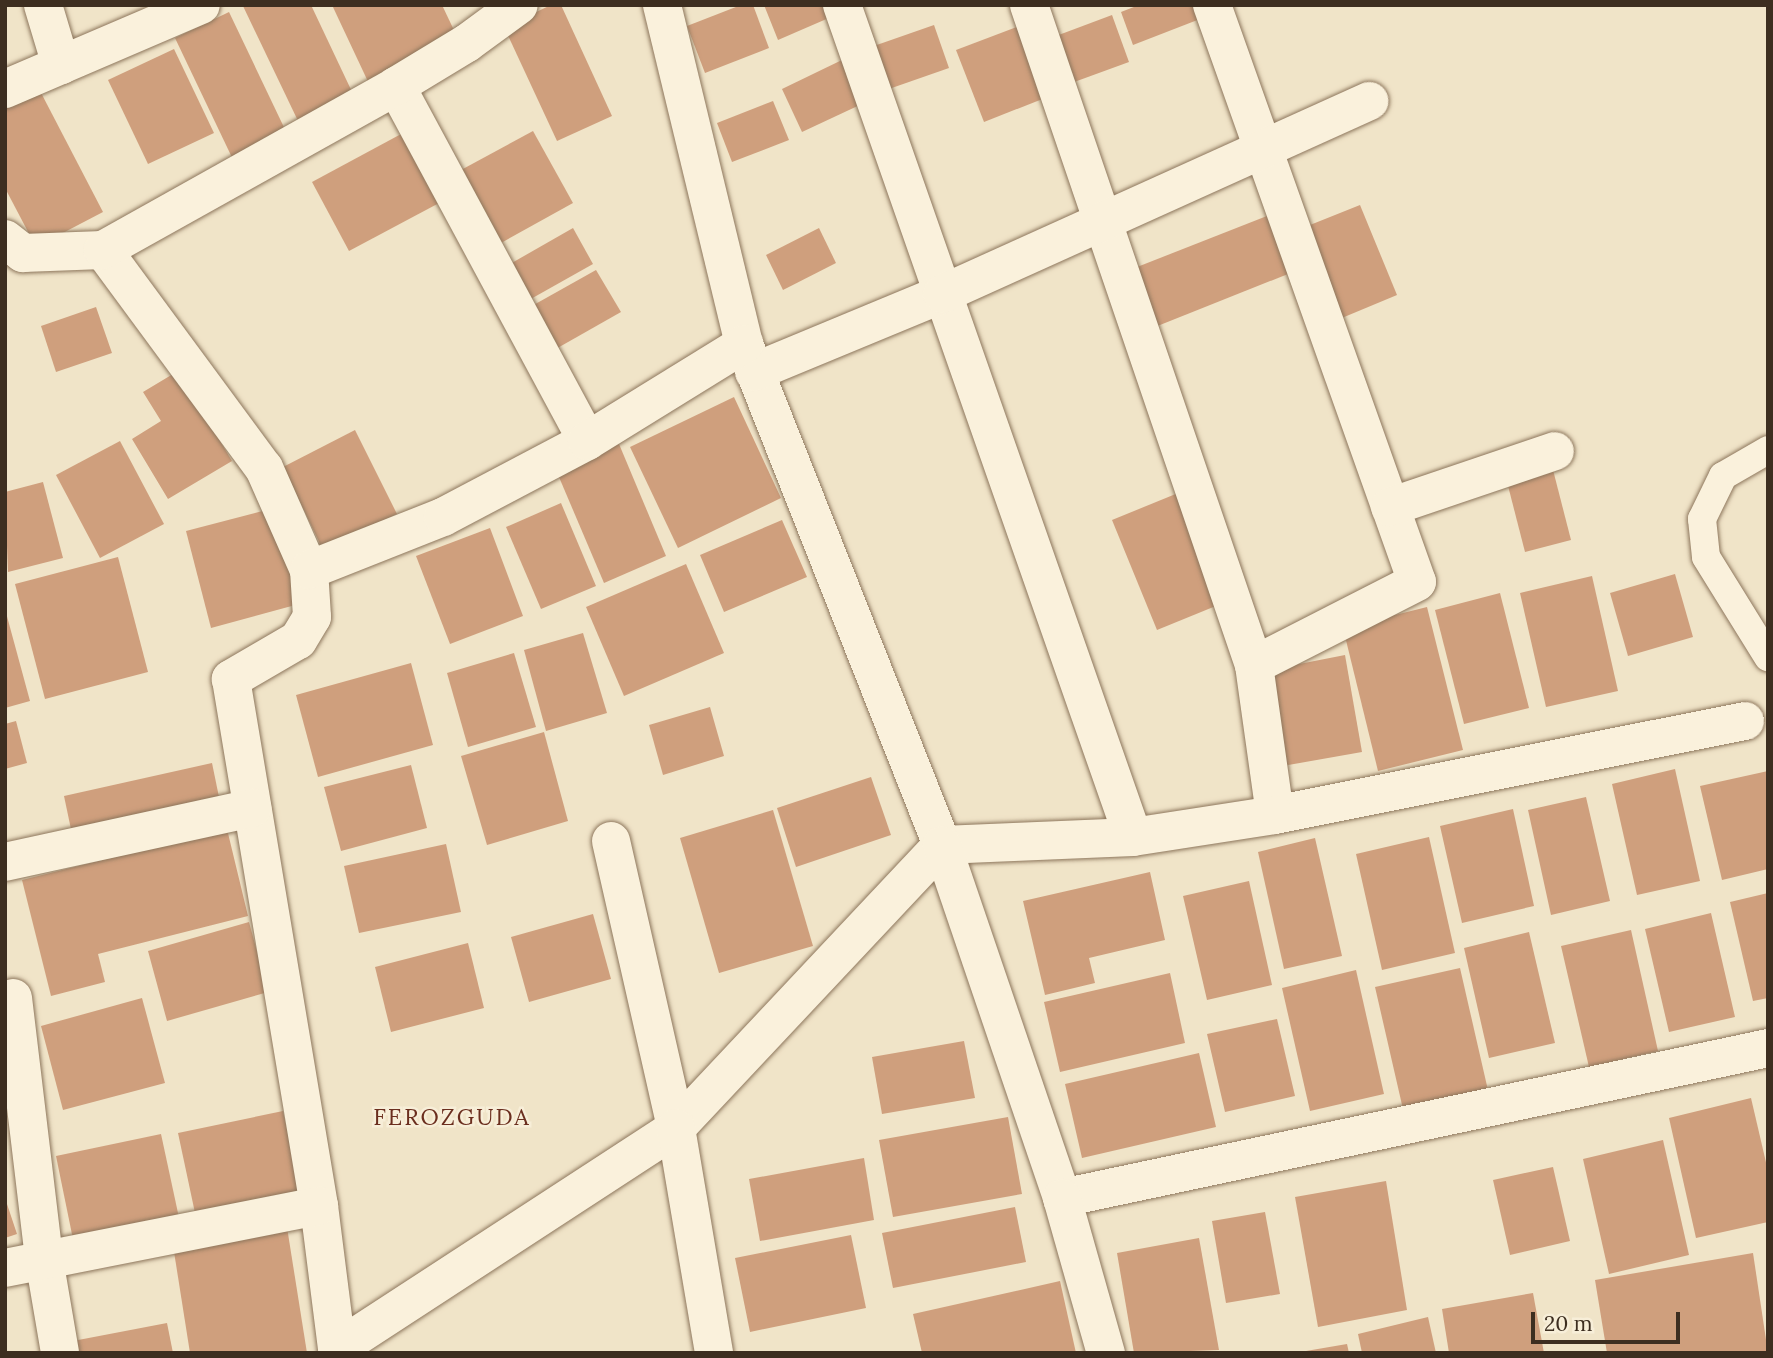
<!DOCTYPE html>
<html>
<head>
<meta charset="utf-8">
<style>
	body { margin:0 }
	#map { position:relative; width:1773px; height:1358px; overflow:hidden; background:#f0e4c8; font-family:Lora,serif }
	div>[style] { position:absolute }
	.building>* { inset:0; background:#cf9f7d }
	.roads { filter:drop-shadow(0 0 2px #8d765c) drop-shadow(0 0 2px #8d765c) }
	.service>* { height:28px; margin:-14px; padding:0 14px; transform-origin:14px; border-radius:14px; background:#faf1dc }
	.minor>* { height:38px; margin:-19px; padding:0 19px; transform-origin:19px; border-radius:19px; background:#faf1dc }
	span { translate:-50% -50%; white-space:nowrap; text-align:center; line-height:1.15; -webkit-text-stroke:5px #f7eed8; paint-order:stroke }
	.neighbourhood-label { font-size:23px; color:#6b2e1e; letter-spacing:2px }
	.frame { position:absolute; inset:0; border:7px solid #3d2e20; pointer-events:none }
	.scale { position:absolute; left:1531px; top:1312px; width:149px; height:32px; box-sizing:border-box; border:4px solid #3d2e20; border-top:0; padding-left:9px; font-size:21px; line-height:24px; white-space:nowrap; color:#3d2e20; -webkit-text-stroke:5px #f7eed8; paint-order:stroke }
</style>
</head>
<body>
<div id="map">
	<div class="building">
		<i style="clip-path:polygon(311px 5px,354px 96px,299px 123px,243px 6px)"></i>
		<i style="clip-path:polygon(332px 5px,442px 5px,461px 45px,371px 88px)"></i>
		<i style="clip-path:polygon(551px 5px,561px 5px,612px 116px,557px 141px,504px 27px)"></i>
		<i style="clip-path:polygon(741px 5px,753px 5px,769px 48px,705px 73px,687px 26px)"></i>
		<i style="clip-path:polygon(764px 5px,835px 5px,838px 14px,778px 40px)"></i>
		<i style="clip-path:polygon(1139px 5px,1195px 5px,1200px 19px,1133px 45px,1121px 12px)"></i>
		<i style="clip-path:polygon(229px 12px,291px 142px,237px 168px,175px 38px)"></i>
		<i style="clip-path:polygon(1112px 15px,1129px 62px,1066px 85px,1048px 39px)"></i>
		<i style="clip-path:polygon(934px 25px,949px 68px,886px 90px,871px 47px)"></i>
		<i style="clip-path:polygon(1022px 25px,1050px 96px,984px 122px,956px 50px)"></i>
		<i style="clip-path:polygon(174px 49px,214px 133px,148px 164px,108px 80px)"></i>
		<i style="clip-path:polygon(844px 59px,864px 103px,802px 132px,782px 89px)"></i>
		<i style="clip-path:polygon(38px 87px,103px 212px,36px 247px,5px 188px,5px 103px)"></i>
		<i style="clip-path:polygon(773px 101px,789px 140px,732px 162px,717px 123px)"></i>
		<i style="clip-path:polygon(533px 131px,573px 203px,501px 243px,461px 170px)"></i>
		<i style="clip-path:polygon(403px 133px,441px 202px,349px 251px,312px 182px)"></i>
		<i style="clip-path:polygon(1360px 205px,1397px 295px,1337px 320px,1300px 229px)"></i>
		<i style="clip-path:polygon(1272px 214px,1293px 272px,1155px 327px,1132px 269px)"></i>
		<i style="clip-path:polygon(573px 228px,593px 264px,529px 300px,510px 264px)"></i>
		<i style="clip-path:polygon(819px 228px,836px 263px,783px 290px,766px 255px)"></i>
		<i style="clip-path:polygon(596px 270px,621px 312px,554px 350px,530px 307px)"></i>
		<i style="clip-path:polygon(96px 307px,112px 353px,56px 372px,41px 326px)"></i>
		<i style="clip-path:polygon(178px 371px,232px 461px,168px 499px,132px 439px,161px 421px,143px 392px)"></i>
		<i style="clip-path:polygon(734px 397px,781px 498px,678px 548px,630px 447px)"></i>
		<i style="clip-path:polygon(355px 430px,397px 514px,323px 550px,283px 467px)"></i>
		<i style="clip-path:polygon(120px 441px,164px 524px,100px 558px,56px 475px)"></i>
		<i style="clip-path:polygon(619px 444px,666px 556px,604px 583px,556px 470px)"></i>
		<i style="clip-path:polygon(1552px 466px,1571px 540px,1525px 552px,1506px 478px)"></i>
		<i style="clip-path:polygon(43px 482px,63px 558px,8px 572px,5px 492px)"></i>
		<i style="clip-path:polygon(1183px 491px,1228px 601px,1157px 630px,1112px 520px)"></i>
		<i style="clip-path:polygon(561px 503px,596px 586px,541px 609px,506px 527px)"></i>
		<i style="clip-path:polygon(274px 508px,299px 604px,211px 628px,186px 531px)"></i>
		<i style="clip-path:polygon(782px 520px,807px 577px,724px 612px,700px 555px)"></i>
		<i style="clip-path:polygon(490px 528px,523px 616px,450px 644px,416px 556px)"></i>
		<i style="clip-path:polygon(118px 557px,148px 672px,45px 699px,15px 584px)"></i>
		<i style="clip-path:polygon(686px 564px,724px 653px,624px 696px,586px 607px)"></i>
		<i style="clip-path:polygon(1675px 574px,1693px 637px,1628px 656px,1610px 593px)"></i>
		<i style="clip-path:polygon(1592px 576px,1618px 691px,1546px 707px,1520px 593px)"></i>
		<i style="clip-path:polygon(1500px 593px,1529px 708px,1464px 724px,1435px 610px)"></i>
		<i style="clip-path:polygon(1427px 607px,1463px 750px,1378px 771px,1343px 628px)"></i>
		<i style="clip-path:polygon(5px 609px,30px 701px,5px 708px)"></i>
		<i style="clip-path:polygon(583px 633px,607px 713px,546px 731px,524px 650px)"></i>
		<i style="clip-path:polygon(514px 653px,536px 727px,468px 747px,447px 673px)"></i>
		<i style="clip-path:polygon(1345px 655px,1362px 752px,1277px 767px,1259px 672px)"></i>
		<i style="clip-path:polygon(411px 663px,433px 745px,318px 777px,296px 695px)"></i>
		<i style="clip-path:polygon(710px 707px,724px 756px,663px 775px,649px 725px)"></i>
		<i style="clip-path:polygon(16px 721px,27px 763px,5px 769px,5px 724px)"></i>
		<i style="clip-path:polygon(544px 732px,568px 821px,487px 845px,461px 756px)"></i>
		<i style="clip-path:polygon(212px 763px,220px 802px,72px 834px,64px 796px)"></i>
		<i style="clip-path:polygon(411px 765px,427px 828px,341px 851px,324px 787px)"></i>
		<i style="clip-path:polygon(1675px 769px,1700px 881px,1637px 895px,1612px 784px)"></i>
		<i style="clip-path:polygon(1768px 771px,1768px 869px,1722px 880px,1700px 786px)"></i>
		<i style="clip-path:polygon(871px 777px,891px 835px,796px 867px,777px 808px)"></i>
		<i style="clip-path:polygon(1586px 797px,1610px 901px,1551px 915px,1528px 810px)"></i>
		<i style="clip-path:polygon(1513px 809px,1534px 906px,1462px 923px,1440px 826px)"></i>
		<i style="clip-path:polygon(773px 810px,813px 946px,719px 973px,680px 838px)"></i>
		<i style="clip-path:polygon(227px 829px,248px 916px,98px 954px,105px 982px,51px 996px,22px 880px)"></i>
		<i style="clip-path:polygon(1429px 837px,1455px 953px,1382px 970px,1356px 854px)"></i>
		<i style="clip-path:polygon(1315px 838px,1342px 956px,1284px 969px,1258px 852px)"></i>
		<i style="clip-path:polygon(446px 844px,461px 912px,359px 933px,344px 866px)"></i>
		<i style="clip-path:polygon(1150px 872px,1165px 940px,1089px 958px,1095px 983px,1045px 995px,1023px 901px)"></i>
		<i style="clip-path:polygon(1249px 881px,1272px 985px,1207px 1000px,1183px 896px)"></i>
		<i style="clip-path:polygon(1768px 893px,1768px 998px,1753px 1001px,1730px 902px)"></i>
		<i style="clip-path:polygon(1711px 913px,1735px 1017px,1669px 1032px,1645px 929px)"></i>
		<i style="clip-path:polygon(593px 914px,611px 979px,529px 1002px,511px 937px)"></i>
		<i style="clip-path:polygon(249px 922px,268px 992px,167px 1021px,148px 951px)"></i>
		<i style="clip-path:polygon(1631px 930px,1658px 1051px,1589px 1067px,1561px 946px)"></i>
		<i style="clip-path:polygon(1529px 932px,1555px 1043px,1489px 1058px,1464px 948px)"></i>
		<i style="clip-path:polygon(468px 943px,484px 1008px,391px 1032px,375px 967px)"></i>
		<i style="clip-path:polygon(1460px 968px,1490px 1099px,1405px 1118px,1375px 987px)"></i>
		<i style="clip-path:polygon(1356px 970px,1384px 1094px,1310px 1111px,1282px 988px)"></i>
		<i style="clip-path:polygon(1170px 973px,1185px 1043px,1060px 1072px,1044px 1002px)"></i>
		<i style="clip-path:polygon(142px 998px,165px 1083px,63px 1110px,41px 1026px)"></i>
		<i style="clip-path:polygon(1277px 1019px,1295px 1096px,1225px 1112px,1207px 1034px)"></i>
		<i style="clip-path:polygon(964px 1041px,975px 1098px,882px 1114px,872px 1057px)"></i>
		<i style="clip-path:polygon(1199px 1053px,1216px 1127px,1082px 1158px,1065px 1084px)"></i>
		<i style="clip-path:polygon(1751px 1098px,1768px 1171px,1768px 1222px,1696px 1238px,1669px 1118px)"></i>
		<i style="clip-path:polygon(283px 1111px,303px 1204px,198px 1227px,178px 1133px)"></i>
		<i style="clip-path:polygon(1008px 1117px,1022px 1194px,893px 1217px,879px 1140px)"></i>
		<i style="clip-path:polygon(161px 1134px,181px 1227px,75px 1249px,56px 1156px)"></i>
		<i style="clip-path:polygon(1663px 1140px,1689px 1255px,1609px 1274px,1583px 1159px)"></i>
		<i style="clip-path:polygon(864px 1158px,874px 1220px,760px 1241px,749px 1179px)"></i>
		<i style="clip-path:polygon(1553px 1167px,1570px 1241px,1510px 1255px,1493px 1180px)"></i>
		<i style="clip-path:polygon(1386px 1181px,1407px 1310px,1318px 1327px,1295px 1197px)"></i>
		<i style="clip-path:polygon(5px 1198px,17px 1234px,5px 1238px)"></i>
		<i style="clip-path:polygon(1015px 1207px,1026px 1262px,893px 1288px,882px 1233px)"></i>
		<i style="clip-path:polygon(1265px 1212px,1280px 1294px,1226px 1303px,1212px 1221px)"></i>
		<i style="clip-path:polygon(286px 1221px,307px 1353px,190px 1353px,172px 1239px)"></i>
		<i style="clip-path:polygon(851px 1235px,866px 1308px,750px 1332px,735px 1258px)"></i>
		<i style="clip-path:polygon(1199px 1238px,1219px 1350px,1134px 1353px,1117px 1253px)"></i>
		<i style="clip-path:polygon(1753px 1253px,1768px 1353px,1607px 1353px,1595px 1280px)"></i>
		<i style="clip-path:polygon(1060px 1281px,1076px 1353px,922px 1353px,913px 1314px)"></i>
		<i style="clip-path:polygon(1533px 1293px,1544px 1353px,1449px 1353px,1442px 1309px)"></i>
		<i style="clip-path:polygon(1428px 1317px,1436px 1353px,1362px 1353px,1358px 1334px)"></i>
		<i style="clip-path:polygon(167px 1323px,173px 1353px,75px 1353px,73px 1341px)"></i>
		<i style="clip-path:polygon(1347px 1344px,1349px 1353px,1306px 1353px,1306px 1351px)"></i>
	</div>
	<div class="roads">
		<div class="service">
			<i style="left:1768px;top:450px;width:52px;rotate:150deg"></i>
			<i style="left:1723px;top:476px;width:48px;rotate:116deg"></i>
			<i style="left:1702px;top:519px;width:38px;rotate:84deg"></i>
			<i style="left:1706px;top:557px;width:118px;rotate:58.2deg"></i>
		</div>
		<div class="minor">
			<i style="left:43px;top:5px;width:63px;rotate:73.3deg"></i>
			<i style="left:842px;top:5px;width:881px;rotate:70.72deg"></i>
			<i style="left:1029px;top:5px;width:697px;rotate:71.18deg"></i>
			<i style="left:1254px;top:665px;width:151px;rotate:82deg"></i>
			<i style="left:1212px;top:5px;width:612px;rotate:70.44deg"></i>
			<i style="left:1417px;top:582px;width:183px;rotate:153deg"></i>
			<i style="left:396px;top:86px;width:403px;rotate:61.7deg"></i>
			<i style="left:5px;top:89px;width:213px;rotate:-23.2deg"></i>
			<i style="left:5px;top:239px;width:23px;rotate:38deg"></i>
			<i style="left:23px;top:253px;width:80px;rotate:-2.1deg"></i>
			<i style="left:103px;top:250px;width:271px;rotate:53.6deg"></i>
			<i style="left:264px;top:468px;width:111px;rotate:66.2deg"></i>
			<i style="left:309px;top:570px;width:47px;rotate:86.3deg"></i>
			<i style="left:312px;top:617px;width:27px;rotate:121deg"></i>
			<i style="left:298px;top:640px;width:78px;rotate:149.8deg"></i>
			<i style="left:231px;top:679px;width:534px;rotate:80.52deg"></i>
			<i style="left:319px;top:1206px;width:144px;rotate:82.8deg"></i>
			<i style="left:337px;top:1349px;width:405px;rotate:-33.1deg"></i>
			<i style="left:676px;top:1128px;width:388px;rotate:-46.8deg"></i>
			<i style="left:942px;top:845px;width:539px;rotate:-111.56deg"></i>
			<i style="left:744px;top:344px;width:349px;rotate:-103.6deg"></i>
			<i style="left:103px;top:250px;width:336px;rotate:-29.2deg"></i>
			<i style="left:396px;top:86px;width:83px;rotate:-31.2deg"></i>
			<i style="left:467px;top:43px;width:64px;rotate:-36.2deg"></i>
			<i style="left:754px;top:372px;width:204px;rotate:-22.5deg"></i>
			<i style="left:942px;top:294px;width:469px;rotate:-24.3deg"></i>
			<i style="left:1390px;top:507px;width:174px;rotate:-18.7deg"></i>
			<i style="left:309px;top:570px;width:144px;rotate:-21.6deg"></i>
			<i style="left:443px;top:517px;width:163px;rotate:-27.8deg"></i>
			<i style="left:587px;top:441px;width:185px;rotate:-31.7deg"></i>
			<i style="left:1745px;top:721px;width:479px;rotate:168.7deg"></i>
			<i style="left:1275px;top:815px;width:144px;rotate:171.2deg"></i>
			<i style="left:1133px;top:837px;width:191px;rotate:177.6deg"></i>
			<i style="left:942px;top:845px;width:373px;rotate:71.2deg"></i>
			<i style="left:1062px;top:1198px;width:722px;rotate:-11.99deg"></i>
			<i style="left:611px;top:841px;width:294px;rotate:77.2deg"></i>
			<i style="left:676px;top:1128px;width:228px;rotate:80.4deg"></i>
			<i style="left:5px;top:862px;width:253px;rotate:-12.3deg"></i>
			<i style="left:13px;top:998px;width:263px;rotate:83.2deg"></i>
			<i style="left:44px;top:1259px;width:95px;rotate:80.3deg"></i>
			<i style="left:1062px;top:1198px;width:161px;rotate:74.2deg"></i>
			<i style="left:5px;top:1268px;width:320px;rotate:-11.2deg"></i>
		</div>
	</div>
	<div class="neighbourhood-label">
		<span style="left:452px;top:1117px">FEROZGUDA</span>
	</div>
	<div class="frame"></div>
	<div class="scale">20 m</div>
</div>
</body>
</html>
